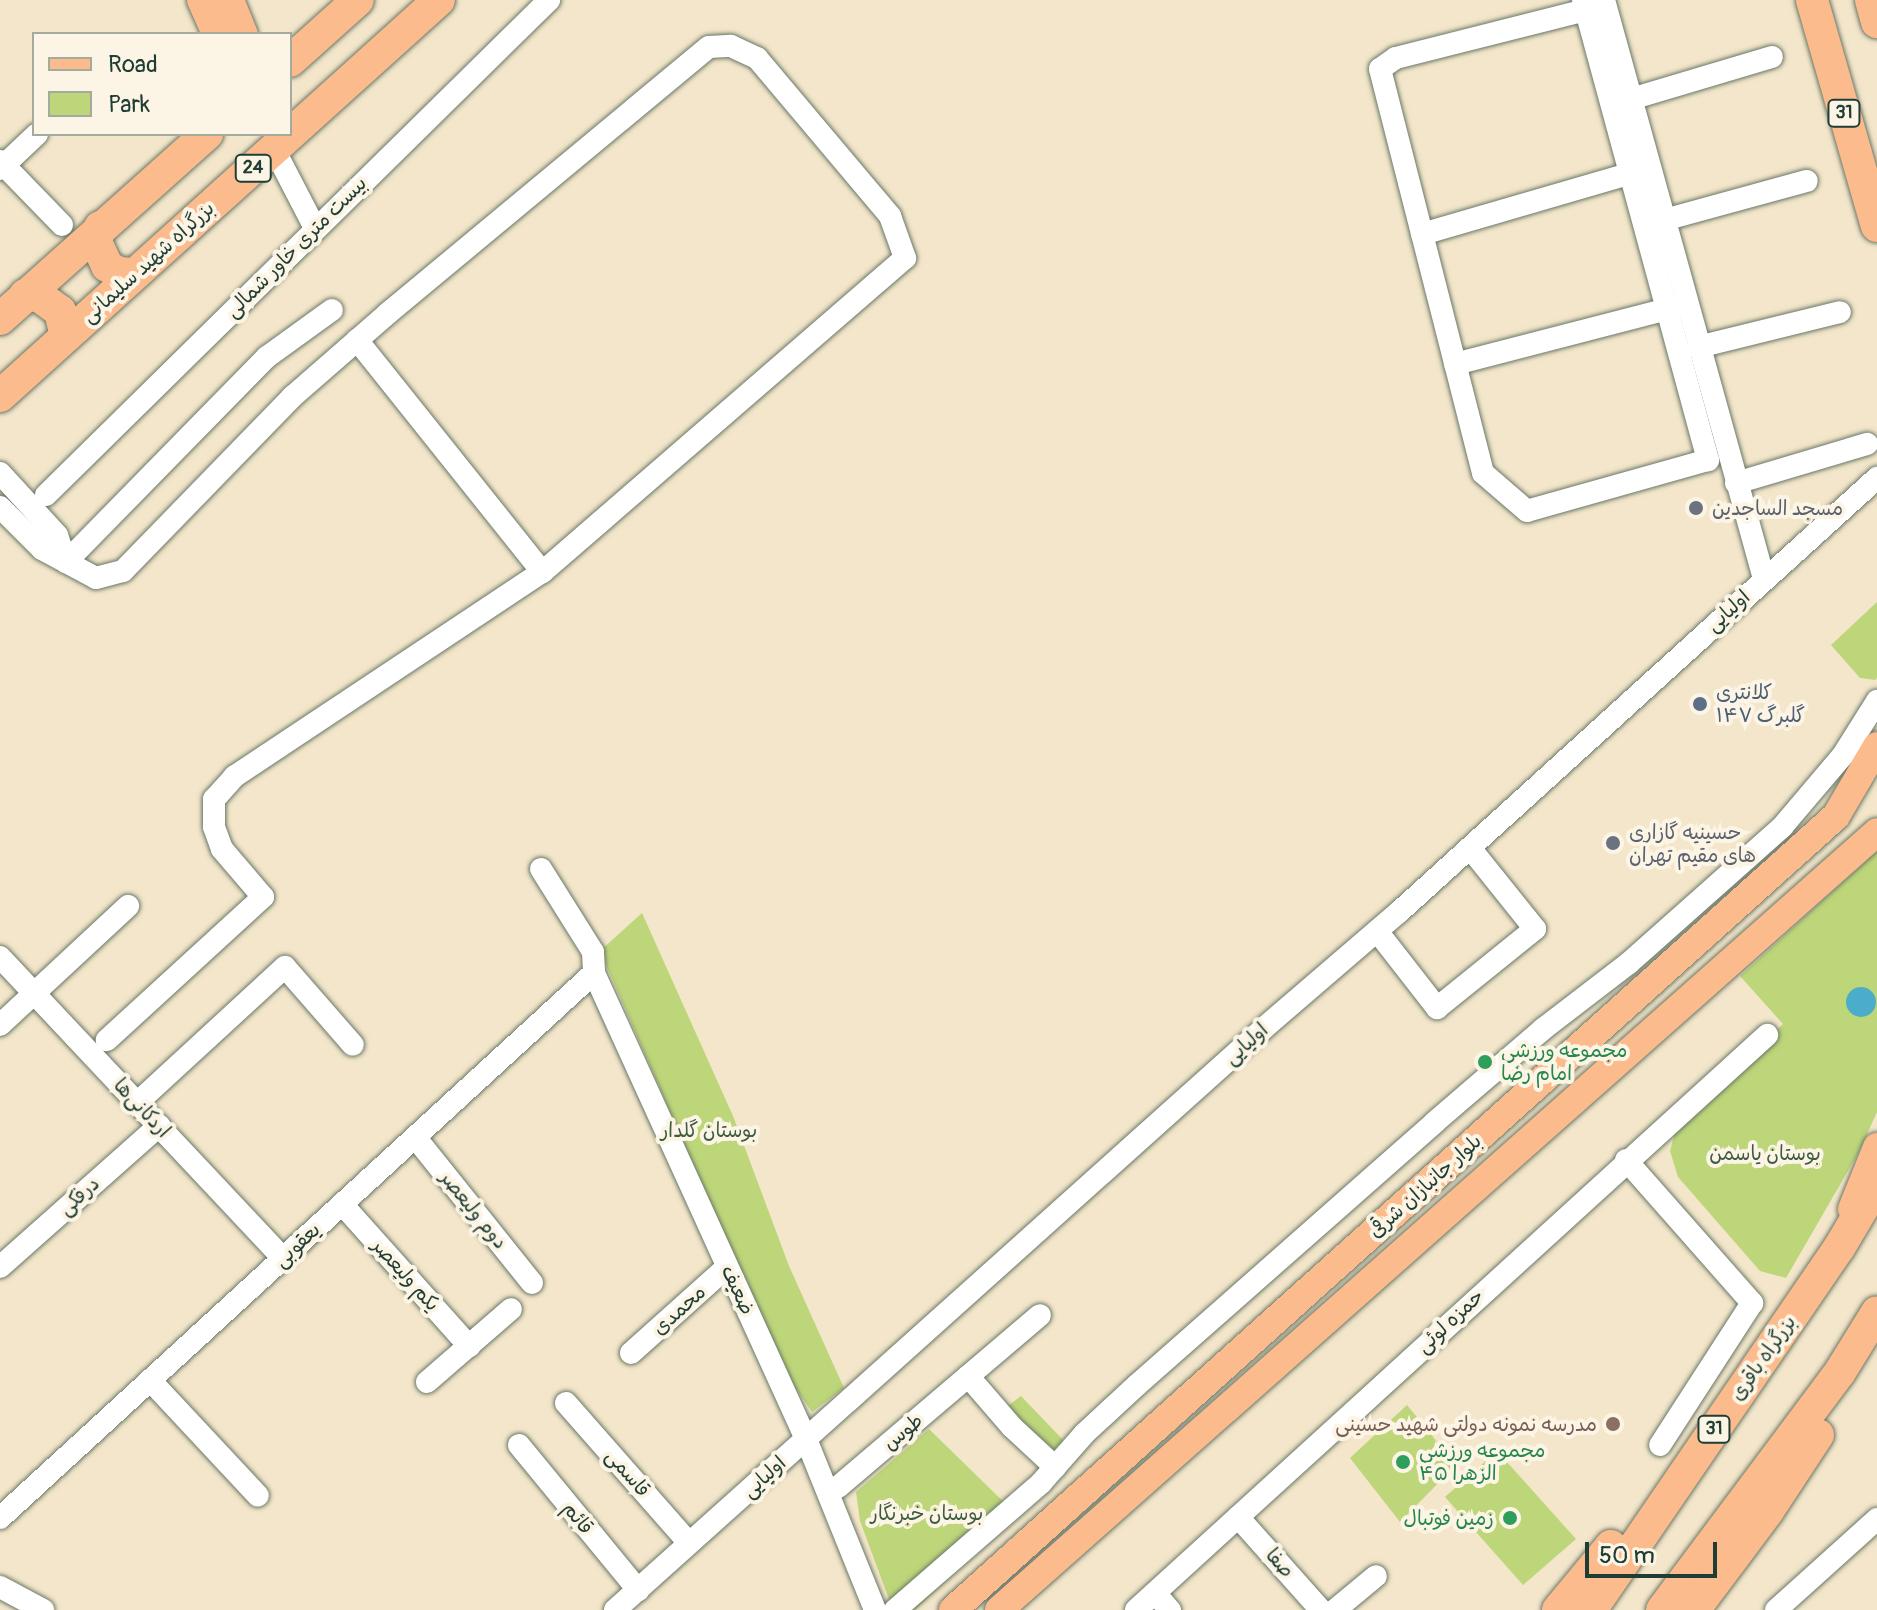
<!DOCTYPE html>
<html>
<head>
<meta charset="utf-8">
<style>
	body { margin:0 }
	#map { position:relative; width:1877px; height:1610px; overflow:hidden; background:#f3e6ca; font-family:Pangolin,"Playpen Sans Arabic",sans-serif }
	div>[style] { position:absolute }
	.green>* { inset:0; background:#bed67a }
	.water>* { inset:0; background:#4badca }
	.round { border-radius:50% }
	.roads { filter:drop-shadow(0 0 2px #697868) drop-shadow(0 0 2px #697868) }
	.minor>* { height:22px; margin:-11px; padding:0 11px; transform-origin:11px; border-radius:11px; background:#fff }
	.major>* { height:28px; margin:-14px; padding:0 14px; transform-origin:14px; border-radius:14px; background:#fbbb8c }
	.highway>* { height:32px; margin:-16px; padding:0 16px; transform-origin:16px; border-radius:16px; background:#fbbb8c }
	.dots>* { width:22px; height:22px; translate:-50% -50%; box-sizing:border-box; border:4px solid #fcf5e5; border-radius:50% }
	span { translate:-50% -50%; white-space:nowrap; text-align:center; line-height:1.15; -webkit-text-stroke:8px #fcf5e5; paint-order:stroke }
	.shield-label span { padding:2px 6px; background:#fcf5e5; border:2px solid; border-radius:6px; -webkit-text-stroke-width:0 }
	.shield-label { font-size:18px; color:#1f3d34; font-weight:700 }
	.street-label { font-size:20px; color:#1f3d34 }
	.worship-label { font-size:20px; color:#5b616d }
	.left { translate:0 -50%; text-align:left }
	.service-label { font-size:20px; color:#4e5e75 }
	.leisure-label { font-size:20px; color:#27864d }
	.right { translate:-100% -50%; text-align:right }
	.park-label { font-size:20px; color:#3f5c42 }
	.education-label { font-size:20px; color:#785e54 }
	.legend { position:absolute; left:32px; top:32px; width:260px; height:104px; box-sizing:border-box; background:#fcf5e5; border:2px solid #a4ab9e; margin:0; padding:10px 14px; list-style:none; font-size:24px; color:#1f3d34 }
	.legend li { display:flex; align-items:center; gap:16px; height:40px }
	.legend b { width:40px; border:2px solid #a4ab9e }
	.scale { position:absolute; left:1585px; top:1542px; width:132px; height:36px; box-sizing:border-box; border:4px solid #1f3d34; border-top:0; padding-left:10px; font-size:24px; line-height:28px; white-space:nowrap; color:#1f3d34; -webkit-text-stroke:6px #fcf5e5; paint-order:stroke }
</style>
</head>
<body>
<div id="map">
	<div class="green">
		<i style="clip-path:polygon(1877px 602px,1877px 677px,1876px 680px,1860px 678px,1831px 645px)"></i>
		<i style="clip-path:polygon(1877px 851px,1877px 1112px,1859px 1152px,1786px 1278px,1760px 1271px,1678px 1177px,1670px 1151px,1677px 1125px,1783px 1024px,1740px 976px)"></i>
		<i style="clip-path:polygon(642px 913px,733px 1116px,789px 1266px,844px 1388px,812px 1412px,784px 1372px,600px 951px)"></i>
		<i style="clip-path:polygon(1021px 1396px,1064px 1441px,1048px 1454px,1004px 1409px)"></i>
		<i style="clip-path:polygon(1407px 1405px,1456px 1465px,1400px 1522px,1350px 1458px)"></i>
		<i style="clip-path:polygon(929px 1429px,1017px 1515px,915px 1610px,893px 1610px,860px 1521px,856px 1492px)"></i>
		<i style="clip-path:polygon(1497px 1451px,1576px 1539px,1523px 1585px,1445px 1497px)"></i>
	</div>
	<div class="water">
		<i class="round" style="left:1846px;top:987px;width:30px;height:30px"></i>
	</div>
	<div class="roads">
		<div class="minor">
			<i style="left:1583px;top:0;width:477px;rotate:74.8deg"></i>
			<i style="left:1708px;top:460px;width:188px;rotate:164.3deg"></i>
			<i style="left:1527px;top:511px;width:58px;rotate:-139.2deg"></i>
			<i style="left:1483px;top:473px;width:417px;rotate:-104.3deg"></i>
			<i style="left:1380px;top:69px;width:19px;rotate:-35deg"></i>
			<i style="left:1396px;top:58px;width:196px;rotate:-14.2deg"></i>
			<i style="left:1604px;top:0;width:601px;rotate:74.55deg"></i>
			<i style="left:1631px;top:99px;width:147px;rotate:-16.6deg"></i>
			<i style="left:274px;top:149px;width:89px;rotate:62.6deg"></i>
			<i style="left:0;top:161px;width:89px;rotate:45.9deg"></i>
			<i style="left:0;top:169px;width:51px;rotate:-43.4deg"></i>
			<i style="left:1664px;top:220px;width:148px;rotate:-15.3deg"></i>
			<i style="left:1422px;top:234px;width:229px;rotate:-16.2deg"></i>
			<i style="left:357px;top:340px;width:297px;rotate:51.4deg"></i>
			<i style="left:1698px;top:347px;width:146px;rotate:-13.8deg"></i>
			<i style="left:1455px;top:364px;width:236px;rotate:-14.5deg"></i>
			<i style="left:0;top:473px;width:84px;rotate:47.4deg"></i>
			<i style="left:57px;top:535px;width:28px;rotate:72deg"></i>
			<i style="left:1736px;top:483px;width:137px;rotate:-16.6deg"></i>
			<i style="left:46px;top:495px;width:706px;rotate:-44.54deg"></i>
			<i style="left:0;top:507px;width:59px;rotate:45deg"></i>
			<i style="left:42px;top:549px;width:61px;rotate:28.2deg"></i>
			<i style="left:96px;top:578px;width:28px;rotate:-15deg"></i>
			<i style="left:123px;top:571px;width:243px;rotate:-45.8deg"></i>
			<i style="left:292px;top:397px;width:126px;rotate:-41.1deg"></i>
			<i style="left:387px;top:314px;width:418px;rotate:-39.7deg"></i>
			<i style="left:709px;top:47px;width:22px;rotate:-3deg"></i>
			<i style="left:731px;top:46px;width:29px;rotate:25deg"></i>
			<i style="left:757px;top:58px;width:207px;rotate:49.9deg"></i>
			<i style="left:890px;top:216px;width:45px;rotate:70.3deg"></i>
			<i style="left:905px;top:258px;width:480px;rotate:139.1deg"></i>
			<i style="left:542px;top:572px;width:369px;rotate:146.4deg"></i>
			<i style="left:235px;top:776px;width:31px;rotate:132deg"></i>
			<i style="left:214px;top:799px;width:28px;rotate:90deg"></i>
			<i style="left:214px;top:827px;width:23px;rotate:70deg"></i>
			<i style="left:222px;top:849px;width:63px;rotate:49.5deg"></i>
			<i style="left:263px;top:897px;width:212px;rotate:137.5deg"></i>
			<i style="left:66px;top:562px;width:287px;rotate:-45.6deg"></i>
			<i style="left:267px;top:357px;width:80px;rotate:-35.9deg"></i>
			<i style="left:541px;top:869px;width:98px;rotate:57.9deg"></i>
			<i style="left:593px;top:952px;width:21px;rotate:87deg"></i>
			<i style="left:1377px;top:931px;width:98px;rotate:52.1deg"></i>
			<i style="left:1437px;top:1008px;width:126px;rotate:-38.9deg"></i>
			<i style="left:1535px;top:929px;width:104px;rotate:-128.7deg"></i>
			<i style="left:0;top:957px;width:413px;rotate:46.8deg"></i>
			<i style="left:594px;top:973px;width:512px;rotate:65.54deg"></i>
			<i style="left:806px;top:1439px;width:184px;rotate:68deg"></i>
			<i style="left:0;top:1025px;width:175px;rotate:-42.9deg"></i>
			<i style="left:137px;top:1103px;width:201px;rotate:-42.6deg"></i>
			<i style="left:285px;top:967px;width:103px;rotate:48.9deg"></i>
			<i style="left:415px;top:1137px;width:187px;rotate:51.3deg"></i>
			<i style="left:1626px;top:1160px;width:191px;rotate:48.6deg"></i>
			<i style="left:1752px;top:1303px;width:169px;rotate:122.9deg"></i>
			<i style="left:342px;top:1204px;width:191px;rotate:48.2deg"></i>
			<i style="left:0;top:1267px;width:213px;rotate:-41.6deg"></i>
			<i style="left:631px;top:1353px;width:129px;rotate:-41.9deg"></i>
			<i style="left:968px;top:1376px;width:67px;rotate:49.2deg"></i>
			<i style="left:1012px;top:1427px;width:59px;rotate:42.9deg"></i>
			<i style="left:150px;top:1380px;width:158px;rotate:47deg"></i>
			<i style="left:427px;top:1382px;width:111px;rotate:-41deg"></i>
			<i style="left:566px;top:1403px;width:186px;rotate:48.7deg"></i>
			<i style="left:519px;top:1445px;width:188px;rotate:50.6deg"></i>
			<i style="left:838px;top:1487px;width:265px;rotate:-40.4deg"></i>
			<i style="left:1238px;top:1517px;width:125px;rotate:48.3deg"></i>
			<i style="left:0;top:1518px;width:806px;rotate:-42.54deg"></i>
			<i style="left:0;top:1587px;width:49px;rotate:28.1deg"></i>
			<i style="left:1155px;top:1593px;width:23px;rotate:49deg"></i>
			<i style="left:615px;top:1610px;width:872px;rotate:-41.88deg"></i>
			<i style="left:1264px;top:1028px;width:178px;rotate:-40.7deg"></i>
			<i style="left:1399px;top:912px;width:646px;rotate:-42.24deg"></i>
			<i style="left:895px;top:1610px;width:194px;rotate:-41deg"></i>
			<i style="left:1041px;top:1483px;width:65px;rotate:-48.7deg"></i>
			<i style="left:1084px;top:1434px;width:72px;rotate:-42.8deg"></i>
			<i style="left:1137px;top:1385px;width:397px;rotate:-41.4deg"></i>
			<i style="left:1435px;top:1122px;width:143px;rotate:-40.7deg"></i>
			<i style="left:1543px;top:1029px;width:108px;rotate:-37.5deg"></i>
			<i style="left:1629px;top:963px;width:205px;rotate:-41.6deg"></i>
			<i style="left:1782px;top:827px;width:94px;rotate:-49.7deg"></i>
			<i style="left:1843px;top:755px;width:64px;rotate:-57.8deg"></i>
			<i style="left:1136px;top:1610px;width:854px;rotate:-42.34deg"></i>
			<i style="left:1335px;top:1610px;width:53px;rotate:-39.7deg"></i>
			<i style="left:1776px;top:1610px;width:136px;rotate:-42deg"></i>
		</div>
		<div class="major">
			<i style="left:201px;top:0;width:37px;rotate:66deg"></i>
			<i style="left:230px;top:0;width:37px;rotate:68deg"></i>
			<i style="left:1852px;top:1209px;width:67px;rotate:-68deg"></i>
			<i style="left:953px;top:1610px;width:1187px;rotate:-41.96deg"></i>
			<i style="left:1836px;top:816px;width:81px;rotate:-59.6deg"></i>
			<i style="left:999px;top:1610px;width:1173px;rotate:-41.54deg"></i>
		</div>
		<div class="highway">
			<i style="left:1812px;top:0;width:235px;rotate:74deg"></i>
			<i style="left:1871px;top:0;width:23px;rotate:75deg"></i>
			<i style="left:290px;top:61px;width:91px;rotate:-41.9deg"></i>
			<i style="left:100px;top:227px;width:16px;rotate:105deg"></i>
			<i style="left:96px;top:242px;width:26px;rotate:65deg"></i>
			<i style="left:107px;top:266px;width:14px;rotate:30deg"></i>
			<i style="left:119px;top:273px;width:15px;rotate:4deg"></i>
			<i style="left:25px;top:295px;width:14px;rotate:4deg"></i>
			<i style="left:39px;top:296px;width:26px;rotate:36deg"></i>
			<i style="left:60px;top:311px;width:26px;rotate:77deg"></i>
			<i style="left:0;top:319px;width:278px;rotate:-41.8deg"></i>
			<i style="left:0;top:396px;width:591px;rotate:-42.05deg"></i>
			<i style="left:1558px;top:1610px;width:83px;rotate:-50.4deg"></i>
			<i style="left:1591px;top:1610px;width:439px;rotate:-55.6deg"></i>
			<i style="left:1839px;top:1248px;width:74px;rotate:-59.3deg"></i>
			<i style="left:1662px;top:1610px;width:297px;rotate:-53.2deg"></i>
			<i style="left:1840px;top:1372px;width:70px;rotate:-58.3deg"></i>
			<i style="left:1694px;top:1610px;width:124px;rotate:-53.2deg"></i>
			<i style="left:1768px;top:1511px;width:91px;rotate:-56.7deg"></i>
		</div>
	</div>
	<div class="dots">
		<i style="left:1696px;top:508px;background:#6b7280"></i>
		<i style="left:1700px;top:704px;background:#5c6f8a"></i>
		<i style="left:1613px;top:843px;background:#6b7280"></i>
		<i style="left:1485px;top:1062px;background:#2e9e5b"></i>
		<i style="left:1613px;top:1424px;background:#8d6e63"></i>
		<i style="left:1403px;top:1462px;background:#2e9e5b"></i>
		<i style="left:1510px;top:1518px;background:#2e9e5b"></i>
	</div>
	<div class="shield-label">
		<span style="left:1844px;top:113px">31</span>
		<span style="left:253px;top:168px">24</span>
		<span style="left:1714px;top:1429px">31</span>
	</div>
	<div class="street-label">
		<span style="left:296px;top:247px;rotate:-45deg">بیست متری خاور شمالی</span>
		<span style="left:148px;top:262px;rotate:-42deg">بزرگراه شهید سلیمانی</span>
		<span style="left:1728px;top:611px;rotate:-42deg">اولیایی</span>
		<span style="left:1246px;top:1044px;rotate:-42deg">اولیایی</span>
		<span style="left:142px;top:1108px;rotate:47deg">اردکانی‌ها</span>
		<span style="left:1425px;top:1186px;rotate:-42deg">بلوار جانبازان شرقی</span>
		<span style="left:79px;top:1196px;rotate:-42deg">درفکی</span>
		<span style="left:474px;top:1210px;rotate:51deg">دوم ولیعصر</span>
		<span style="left:297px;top:1245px;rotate:-43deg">یعقوبی</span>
		<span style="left:406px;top:1275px;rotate:48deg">یکم ولیعصر</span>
		<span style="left:738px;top:1290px;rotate:65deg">ضعیف</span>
		<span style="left:679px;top:1310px;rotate:-42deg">محمدی</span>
		<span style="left:1450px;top:1321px;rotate:-43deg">حمزه لوئی</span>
		<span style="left:1763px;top:1358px;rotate:-55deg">بزرگراه باقری</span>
		<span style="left:903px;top:1432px;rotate:-40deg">طوس</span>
		<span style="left:628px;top:1473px;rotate:49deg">قاسمی</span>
		<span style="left:764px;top:1477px;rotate:-42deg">اولیایی</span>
		<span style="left:578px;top:1518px;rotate:51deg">قائم</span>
		<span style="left:1280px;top:1563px;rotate:48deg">صفا</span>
	</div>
	<div class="worship-label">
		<span class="left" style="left:1712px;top:508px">مسجد الساجدین</span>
		<span class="left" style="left:1629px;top:844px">حسینیه گازاری<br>های مقیم تهران</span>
	</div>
	<div class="service-label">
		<span class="left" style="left:1716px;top:704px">کلانتری<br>۱۴۷ گلبرگ</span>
	</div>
	<div class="leisure-label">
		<span class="left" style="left:1501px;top:1062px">مجموعه ورزشی<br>امام رضا</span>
		<span class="left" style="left:1419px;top:1462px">مجموعه ورزشی<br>الزهرا ۴۵</span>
		<span class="right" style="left:1494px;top:1518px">زمین فوتبال</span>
	</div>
	<div class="park-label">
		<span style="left:709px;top:1130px">بوستان گلدار</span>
		<span style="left:1765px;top:1153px">بوستان یاسمن</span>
		<span style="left:927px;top:1513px">بوستان خبرنگار</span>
	</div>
	<div class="education-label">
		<span class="right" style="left:1597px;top:1424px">مدرسه نمونه دولتی شهید حسینی</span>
	</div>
	<ul class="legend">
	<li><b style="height:10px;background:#fbbb8c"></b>Road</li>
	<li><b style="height:22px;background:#bed67a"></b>Park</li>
	</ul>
	<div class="scale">50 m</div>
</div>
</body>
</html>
